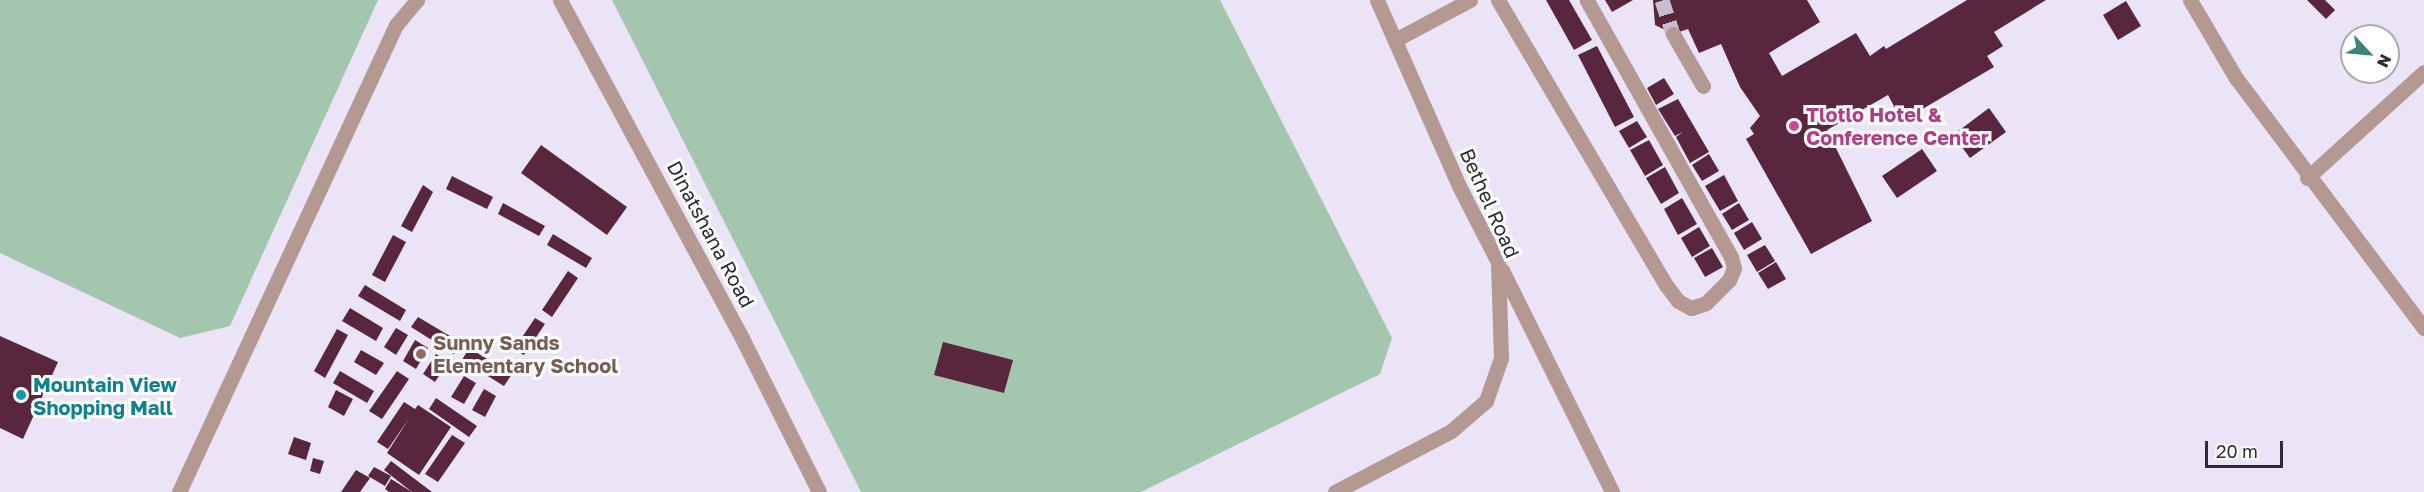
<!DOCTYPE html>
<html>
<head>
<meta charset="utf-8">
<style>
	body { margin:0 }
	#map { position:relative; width:2424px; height:492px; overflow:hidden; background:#ebe3f6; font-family:"Golos Text",sans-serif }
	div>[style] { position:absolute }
	.green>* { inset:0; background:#a4c6ae }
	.building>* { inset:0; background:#58273d }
	.minor-tunnel>* { height:15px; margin-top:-7.5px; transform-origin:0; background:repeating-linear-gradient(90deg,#c5becf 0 15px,transparent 0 23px) }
	.minor>* { height:15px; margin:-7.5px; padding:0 7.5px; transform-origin:7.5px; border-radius:7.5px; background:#b49892 }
	.dots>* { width:16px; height:16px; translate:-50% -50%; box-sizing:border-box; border:3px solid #fff; border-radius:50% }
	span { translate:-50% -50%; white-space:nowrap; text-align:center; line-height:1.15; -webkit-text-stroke:6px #fff; paint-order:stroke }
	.hotel-label { font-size:20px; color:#b23c85; font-weight:700 }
	.left { translate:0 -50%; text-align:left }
	.street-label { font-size:20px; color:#2d2a31 }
	.education-label { font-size:20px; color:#785e54; font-weight:700 }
	.culture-label { font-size:20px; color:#0d838f; font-weight:700 }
	.north { position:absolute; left:2340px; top:24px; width:60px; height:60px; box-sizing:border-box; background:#fff; border:2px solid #abaaad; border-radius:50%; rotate:116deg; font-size:16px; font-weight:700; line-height:24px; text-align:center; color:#2d2a31 }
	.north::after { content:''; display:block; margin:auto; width:21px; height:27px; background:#3e8378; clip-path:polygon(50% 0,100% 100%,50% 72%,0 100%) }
	.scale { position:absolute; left:2205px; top:441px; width:78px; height:27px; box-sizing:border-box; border:3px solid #2d2a31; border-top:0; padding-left:8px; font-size:18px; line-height:21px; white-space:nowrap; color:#2d2a31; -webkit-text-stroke:4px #fff; paint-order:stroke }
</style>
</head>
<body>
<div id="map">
	<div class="green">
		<i style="clip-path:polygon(0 0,378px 0,230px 326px,180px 338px,0 253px)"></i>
		<i style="clip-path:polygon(612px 0,1220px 0,1392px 338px,1380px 374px,1141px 492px,861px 492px)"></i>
	</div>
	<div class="building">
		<i style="clip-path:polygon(1546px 0,1569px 0,1592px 40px,1574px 50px)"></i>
		<i style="clip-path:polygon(1605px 0,1633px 0,1612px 12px)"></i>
		<i style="clip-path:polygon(1653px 0,1807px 0,1820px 22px,1769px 53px,1782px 76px,1856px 33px,1870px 56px,1884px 46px,1886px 49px,1967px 0,2046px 0,1994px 32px,2003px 46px,1987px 56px,1994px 67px,1902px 121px,1888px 95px,1827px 130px,1872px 221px,1811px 254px,1746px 139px,1754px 134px,1750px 128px,1760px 116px,1740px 87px,1721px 44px,1699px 53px,1688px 29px,1673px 34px,1655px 25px)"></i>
		<i style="clip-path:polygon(2307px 0,2325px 0,2335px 10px,2326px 19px)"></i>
		<i style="clip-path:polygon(2126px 1px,2141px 26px,2118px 40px,2103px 15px)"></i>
		<i style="clip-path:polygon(1597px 46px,1634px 117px,1615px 127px,1578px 55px)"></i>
		<i style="clip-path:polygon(1664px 78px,1674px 94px,1656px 105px,1647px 88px)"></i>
		<i style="clip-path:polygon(1678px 99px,1709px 152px,1690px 163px,1676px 137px,1683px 132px,1675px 136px,1658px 109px)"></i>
		<i style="clip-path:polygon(1989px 108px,2006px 132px,1970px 158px,1953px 135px)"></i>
		<i style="clip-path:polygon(1637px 121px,1647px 137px,1629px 148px,1619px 131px)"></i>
		<i style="clip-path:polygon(1649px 140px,1663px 165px,1645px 176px,1630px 150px)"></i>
		<i style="clip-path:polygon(541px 145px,627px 207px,607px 235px,521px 173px)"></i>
		<i style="clip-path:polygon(1922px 149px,1937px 171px,1897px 198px,1882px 176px)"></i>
		<i style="clip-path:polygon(1709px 154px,1719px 171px,1702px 181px,1692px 165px)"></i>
		<i style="clip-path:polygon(1665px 167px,1679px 193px,1661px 204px,1646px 178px)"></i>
		<i style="clip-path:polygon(1724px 175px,1738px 201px,1720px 211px,1705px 186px)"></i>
		<i style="clip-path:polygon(452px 176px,493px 197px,487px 209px,446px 189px)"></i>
		<i style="clip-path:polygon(423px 185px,433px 192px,412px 232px,401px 226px)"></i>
		<i style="clip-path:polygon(1682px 198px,1697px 224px,1678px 235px,1664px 209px)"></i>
		<i style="clip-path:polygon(503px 203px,545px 226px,539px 236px,498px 214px)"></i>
		<i style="clip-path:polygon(1739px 203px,1749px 220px,1732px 230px,1722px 214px)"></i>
		<i style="clip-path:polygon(1752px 222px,1762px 239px,1744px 250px,1734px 233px)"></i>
		<i style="clip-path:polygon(1699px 227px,1710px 246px,1692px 257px,1681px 238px)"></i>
		<i style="clip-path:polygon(553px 234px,592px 258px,586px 268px,547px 245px)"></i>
		<i style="clip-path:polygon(393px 235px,406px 242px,385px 282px,372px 275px)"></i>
		<i style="clip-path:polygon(1765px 245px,1775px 261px,1757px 272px,1747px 255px)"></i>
		<i style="clip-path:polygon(1712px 248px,1723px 267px,1705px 277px,1694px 258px)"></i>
		<i style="clip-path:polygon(1776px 262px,1786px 279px,1768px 289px,1758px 273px)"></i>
		<i style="clip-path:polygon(568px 271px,578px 278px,552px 317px,542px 310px)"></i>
		<i style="clip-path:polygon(365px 285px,406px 310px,400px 321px,358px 296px)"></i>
		<i style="clip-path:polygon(350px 308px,383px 328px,376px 341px,342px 321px)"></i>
		<i style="clip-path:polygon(418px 317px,460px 342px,454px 354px,411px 327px)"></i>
		<i style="clip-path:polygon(535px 318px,545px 324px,524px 355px,514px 349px)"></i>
		<i style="clip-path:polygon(396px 328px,408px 335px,396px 355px,384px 347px)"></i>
		<i style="clip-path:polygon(337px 329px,348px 335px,325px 378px,314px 371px)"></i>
		<i style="clip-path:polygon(0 336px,58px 362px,23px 439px,0 428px)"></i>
		<i style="clip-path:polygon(415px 340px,428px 348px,416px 369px,403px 361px)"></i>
		<i style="clip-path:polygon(943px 342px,1013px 360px,1004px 393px,934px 375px)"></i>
		<i style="clip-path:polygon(469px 348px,512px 374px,504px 386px,462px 360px)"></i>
		<i style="clip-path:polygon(361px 350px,384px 363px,376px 375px,354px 362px)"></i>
		<i style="clip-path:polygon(436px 354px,448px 362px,435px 382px,423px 374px)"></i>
		<i style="clip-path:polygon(340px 371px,374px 391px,367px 403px,333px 383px)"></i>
		<i style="clip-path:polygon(397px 371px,409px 379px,382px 419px,369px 411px)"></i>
		<i style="clip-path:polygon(464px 376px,476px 383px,464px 404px,451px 397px)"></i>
		<i style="clip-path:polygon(484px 389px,496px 396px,485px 417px,472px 410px)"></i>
		<i style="clip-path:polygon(336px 390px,353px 399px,344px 416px,328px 407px)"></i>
		<i style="clip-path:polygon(436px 398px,477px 426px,469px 437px,429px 409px)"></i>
		<i style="clip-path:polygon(404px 402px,415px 409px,418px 405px,451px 427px,419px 475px,387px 453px,410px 417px,388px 449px,377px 442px)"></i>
		<i style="clip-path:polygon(452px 435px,465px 443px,438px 482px,425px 474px)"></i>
		<i style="clip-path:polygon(294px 437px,311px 443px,306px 460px,288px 454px)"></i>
		<i style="clip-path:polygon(313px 458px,324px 461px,320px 474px,310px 471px)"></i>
		<i style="clip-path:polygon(391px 461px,432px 492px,412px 492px,384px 470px)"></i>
		<i style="clip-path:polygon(374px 467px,391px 476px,385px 486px,368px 476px)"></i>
		<i style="clip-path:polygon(356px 470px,370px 478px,360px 492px,341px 492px)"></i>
		<i style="clip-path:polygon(391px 479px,412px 492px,389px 492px,385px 489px)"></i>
	</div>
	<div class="minor-tunnel">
		<i style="left:1662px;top:0;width:36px;rotate:72deg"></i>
	</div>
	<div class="minor">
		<i style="left:560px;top:0;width:384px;rotate:61.7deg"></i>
		<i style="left:742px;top:338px;width:172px;rotate:63.4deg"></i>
		<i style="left:1498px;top:0;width:331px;rotate:59.5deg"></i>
		<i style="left:1666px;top:285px;width:20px;rotate:53deg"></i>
		<i style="left:1678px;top:301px;width:15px;rotate:28deg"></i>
		<i style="left:1691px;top:308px;width:16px;rotate:-18deg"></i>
		<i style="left:1706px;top:303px;width:33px;rotate:-45deg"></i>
		<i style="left:1729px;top:280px;width:13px;rotate:-67deg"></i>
		<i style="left:1734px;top:268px;width:11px;rotate:-105deg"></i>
		<i style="left:1731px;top:257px;width:295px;rotate:-119.3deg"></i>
		<i style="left:2190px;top:0;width:91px;rotate:59.5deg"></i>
		<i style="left:2236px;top:78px;width:313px;rotate:53.1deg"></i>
		<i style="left:1673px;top:34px;width:60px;rotate:60deg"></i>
		<i style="left:1395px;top:40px;width:85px;rotate:-28.1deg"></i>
		<i style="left:2307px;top:178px;width:158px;rotate:-42.2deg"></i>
		<i style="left:1502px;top:270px;width:248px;rotate:63.6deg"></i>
		<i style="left:179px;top:492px;width:515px;rotate:-65.08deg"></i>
		<i style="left:396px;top:25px;width:33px;rotate:-50deg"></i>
		<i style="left:1335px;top:492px;width:131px;rotate:-27.7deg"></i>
		<i style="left:1451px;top:431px;width:46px;rotate:-40.6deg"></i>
		<i style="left:1486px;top:401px;width:46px;rotate:-70.8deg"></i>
		<i style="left:1501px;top:358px;width:96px;rotate:-91.8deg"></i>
		<i style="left:1498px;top:262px;width:85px;rotate:-117.2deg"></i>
		<i style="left:1459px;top:186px;width:203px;rotate:-113.8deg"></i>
	</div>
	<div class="dots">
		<i style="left:1794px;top:126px;background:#d1479c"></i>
		<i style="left:421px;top:354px;background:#8d6e63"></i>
		<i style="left:21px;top:395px;background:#0f9aa8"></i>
	</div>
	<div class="hotel-label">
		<span class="left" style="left:1806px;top:126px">Tlotlo Hotel &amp;<br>Conference Center</span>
	</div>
	<div class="street-label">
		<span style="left:1490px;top:203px;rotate:66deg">Bethel Road</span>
		<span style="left:711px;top:234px;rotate:62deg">Dinatshana Road</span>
	</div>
	<div class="education-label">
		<span class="left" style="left:433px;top:354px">Sunny Sands<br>Elementary School</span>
	</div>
	<div class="culture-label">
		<span class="left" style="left:33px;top:396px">Mountain View<br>Shopping Mall</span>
	</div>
	<div class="north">N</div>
	<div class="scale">20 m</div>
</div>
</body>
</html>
